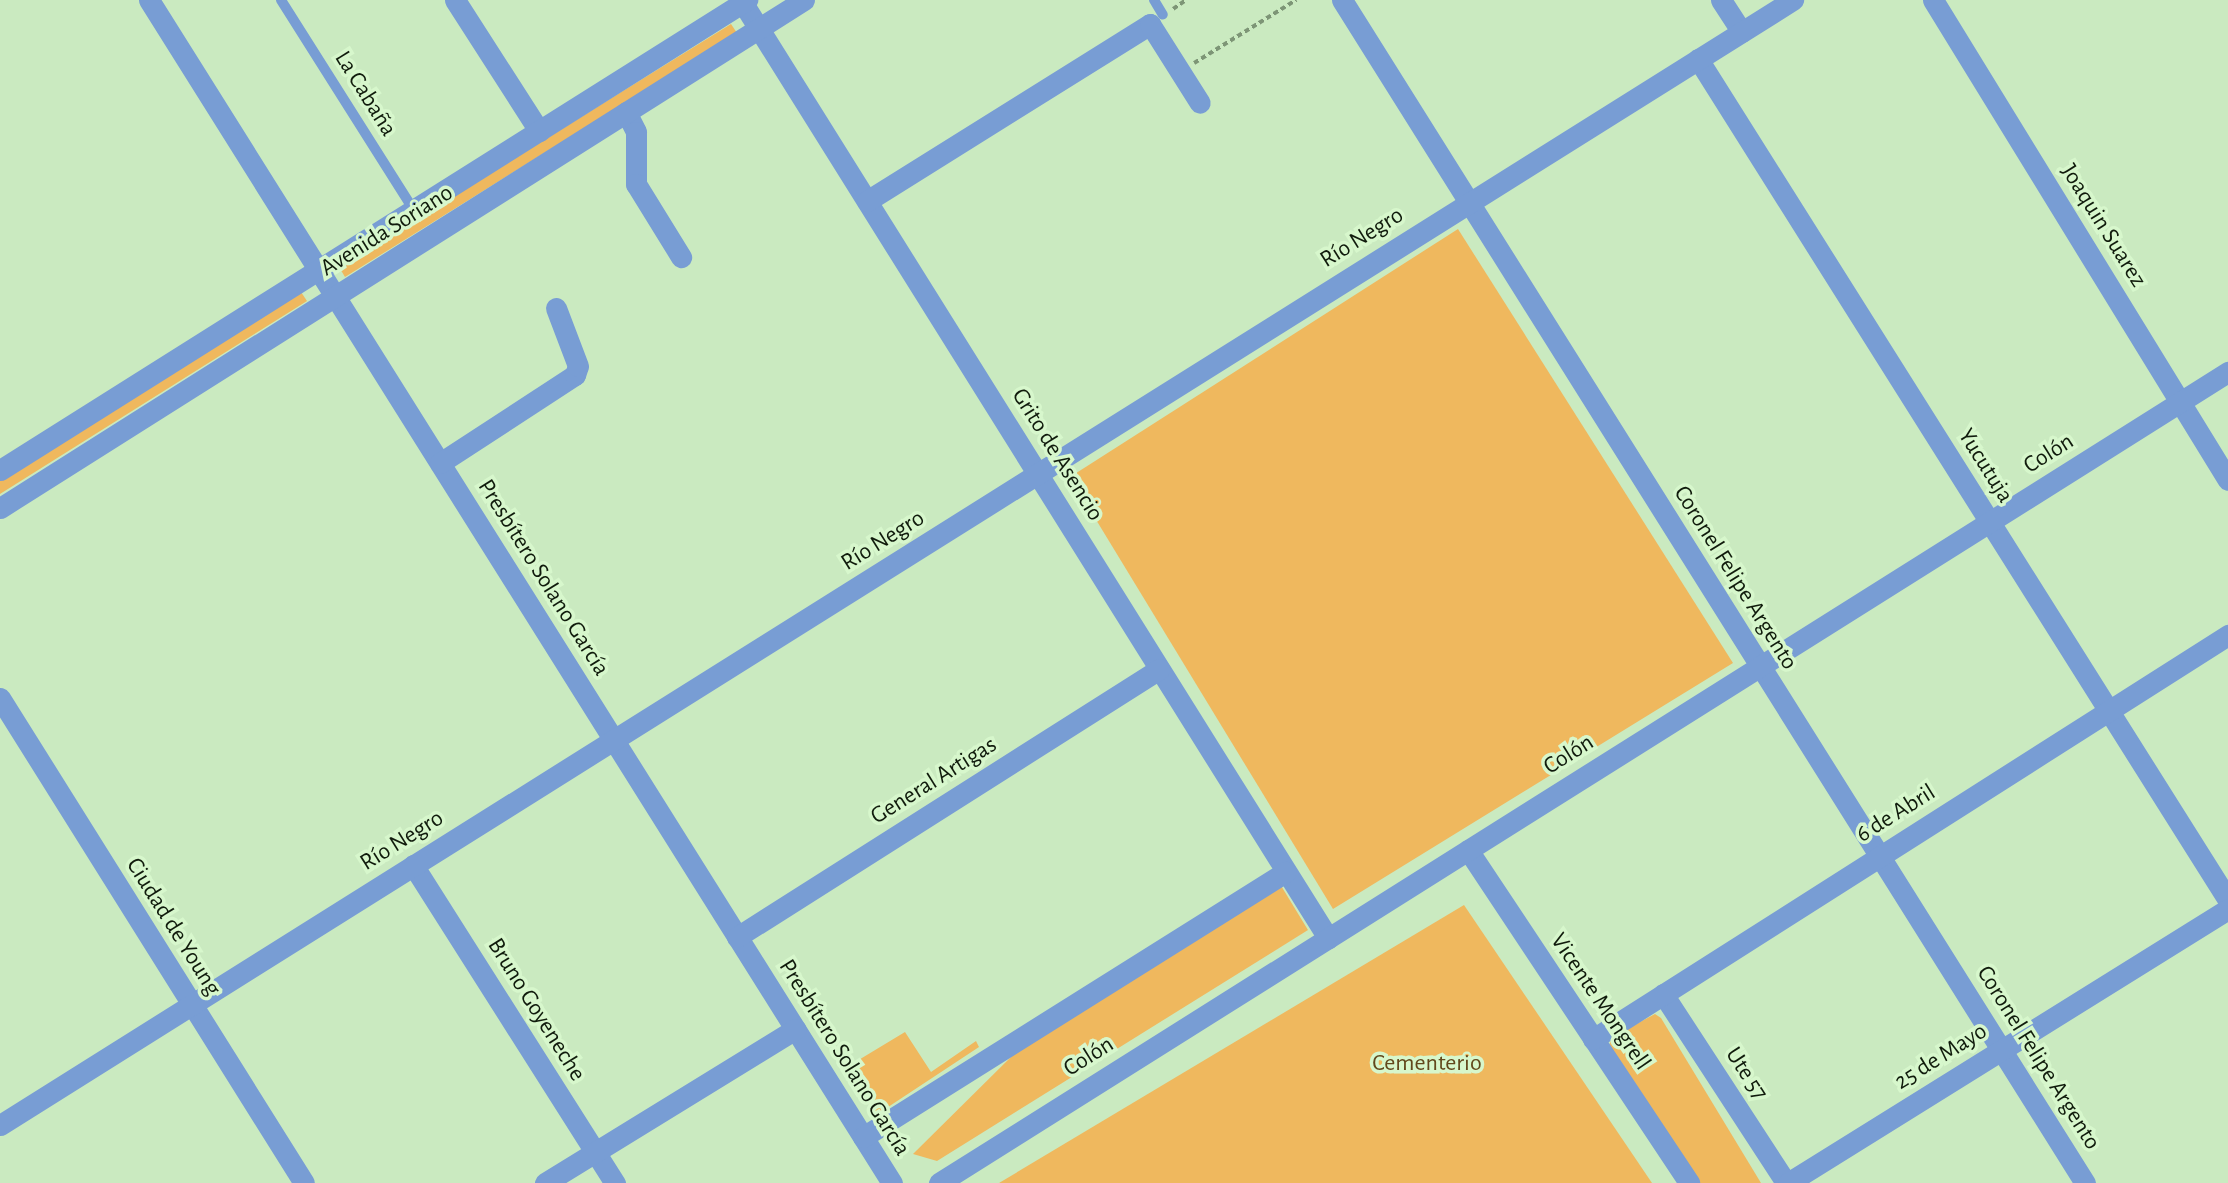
<!DOCTYPE html>
<html>
<head>
<meta charset="utf-8">
<style>
	body { margin:0 }
	#map { position:relative; width:2228px; height:1183px; overflow:hidden; background:#caeac0; font-family:"Alegreya Sans",sans-serif }
	div>[style] { position:absolute }
	.green>* { inset:0; background:#efb85e }
	.path>* { height:3.5px; margin-top:-1.75px; transform-origin:0; background:repeating-linear-gradient(90deg,#7d9576 0 5px,transparent 0 8.5px) }
	.service>* { height:10px; margin:-5px; padding:0 5px; transform-origin:5px; border-radius:5px; background:#789dd4 }
	.minor>* { height:21px; margin:-10.5px; padding:0 10.5px; transform-origin:10.5px; border-radius:10.5px; background:#789dd4 }
	.tertiary>* { height:21px; margin:-10.5px; padding:0 10.5px; transform-origin:10.5px; border-radius:10.5px; background:#789dd4 }
	span { translate:-50% -50%; white-space:nowrap; text-align:center; line-height:1.15; -webkit-text-stroke:7px #d7f7cc; paint-order:stroke }
	.street-label { font-size:24px; color:#101b0c }
	.park-label { font-size:24px; color:#62481c }
</style>
</head>
<body>
<div id="map">
	<div class="green">
		<i style="clip-path:polygon(731px 24px,737px 33px,345px 277px,339px 267px)"></i>
		<i style="clip-path:polygon(1458px 229px,1733px 663px,1333px 909px,1070px 477px)"></i>
		<i style="clip-path:polygon(301px 292px,307px 301px,0 494px,0 481px)"></i>
		<i style="clip-path:polygon(1280px 884px,1308px 930px,937px 1161px,913px 1154px,1015px 1053px)"></i>
		<i style="clip-path:polygon(1464px 905px,1652px 1183px,999px 1183px)"></i>
		<i style="clip-path:polygon(1655px 1014px,1661px 1018px,1761px 1183px,1693px 1183px,1609px 1046px,1612px 1037px)"></i>
		<i style="clip-path:polygon(905px 1032px,931px 1072px,976px 1041px,979px 1047px,876px 1115px,847px 1067px)"></i>
	</div>
	<div class="path">
		<i style="left:1173px;top:9px;width:16px;rotate:-35deg"></i>
		<i style="left:1194px;top:63px;width:120px;rotate:-31.7deg"></i>
	</div>
	<div class="service">
		<i style="left:281px;top:0;width:249px;rotate:57.7deg"></i>
		<i style="left:1154px;top:0;width:17px;rotate:59deg"></i>
	</div>
	<div class="minor">
		<i style="left:149px;top:0;width:1397px;rotate:57.87deg"></i>
		<i style="left:455px;top:0;width:156px;rotate:57.3deg"></i>
		<i style="left:741px;top:0;width:1107px;rotate:57.96deg"></i>
		<i style="left:1342px;top:0;width:1397px;rotate:57.87deg"></i>
		<i style="left:1721px;top:0;width:38px;rotate:57deg"></i>
		<i style="left:1933px;top:0;width:563px;rotate:58.43deg"></i>
		<i style="left:1698px;top:59px;width:994px;rotate:57.78deg"></i>
		<i style="left:626px;top:112px;width:22px;rotate:63deg"></i>
		<i style="left:636px;top:132px;width:52px;rotate:90deg"></i>
		<i style="left:636px;top:184px;width:86px;rotate:58.3deg"></i>
		<i style="left:867px;top:201px;width:334px;rotate:-32deg"></i>
		<i style="left:1150px;top:24px;width:93px;rotate:57.7deg"></i>
		<i style="left:440px;top:463px;width:161px;rotate:-33.1deg"></i>
		<i style="left:575px;top:375px;width:9px;rotate:-72deg"></i>
		<i style="left:578px;top:366px;width:62px;rotate:-110.8deg"></i>
		<i style="left:0;top:698px;width:572px;rotate:57.92deg"></i>
		<i style="left:1468px;top:850px;width:400px;rotate:56.4deg"></i>
		<i style="left:413px;top:865px;width:377px;rotate:57.6deg"></i>
		<i style="left:737px;top:937px;width:500px;rotate:-32.4deg"></i>
		<i style="left:1663px;top:994px;width:225px;rotate:56.9deg"></i>
		<i style="left:1593px;top:1039px;width:753px;rotate:-32.47deg"></i>
		<i style="left:0;top:1125px;width:2117px;rotate:-32.11deg"></i>
		<i style="left:863px;top:1137px;width:499px;rotate:-32.1deg"></i>
		<i style="left:545px;top:1183px;width:294px;rotate:-31.6deg"></i>
		<i style="left:939px;top:1183px;width:1523px;rotate:-32.18deg"></i>
		<i style="left:1788px;top:1183px;width:518px;rotate:-31.91deg"></i>
	</div>
	<div class="tertiary">
		<i style="left:0;top:470px;width:883px;rotate:-32.18deg"></i>
		<i style="left:0;top:508px;width:951px;rotate:-32.29deg"></i>
	</div>
	<div class="street-label">
		<span style="left:365px;top:94px;rotate:58deg">La Cabaña</span>
		<span style="left:2103px;top:226px;rotate:58deg">Joaquin Suarez</span>
		<span style="left:387px;top:231px;rotate:-32deg">Avenida Soriano</span>
		<span style="left:1362px;top:238px;rotate:-32deg">Río Negro</span>
		<span style="left:2049px;top:454px;rotate:-32deg">Colón</span>
		<span style="left:1057px;top:455px;rotate:58deg">Grito de Asencio</span>
		<span style="left:1985px;top:466px;rotate:58deg">Yucutuja</span>
		<span style="left:883px;top:541px;rotate:-32deg">Río Negro</span>
		<span style="left:543px;top:578px;rotate:58deg">Presbítero Solano García</span>
		<span style="left:1735px;top:578px;rotate:58deg">Coronel Felipe Argento</span>
		<span style="left:1569px;top:755px;rotate:-32deg">Colón</span>
		<span style="left:934px;top:781px;rotate:-32deg">General Artigas</span>
		<span style="left:1896px;top:814px;rotate:-32deg">6 de Abril</span>
		<span style="left:402px;top:841px;rotate:-32deg">Río Negro</span>
		<span style="left:173px;top:927px;rotate:58deg">Ciudad de Young</span>
		<span style="left:1600px;top:1002px;rotate:56deg">Vicente Mongrell</span>
		<span style="left:536px;top:1010px;rotate:58deg">Bruno Goyeneche</span>
		<span style="left:1089px;top:1057px;rotate:-32deg">Colón</span>
		<span style="left:1941px;top:1057px;rotate:-32deg">25 de Mayo</span>
		<span style="left:844px;top:1058px;rotate:58deg">Presbítero Solano García</span>
		<span style="left:2038px;top:1058px;rotate:58deg">Coronel Felipe Argento</span>
		<span style="left:1746px;top:1074px;rotate:57deg">Ute 57</span>
	</div>
	<div class="park-label">
		<span style="left:1427px;top:1064px">Cementerio</span>
	</div>
</div>
</body>
</html>
